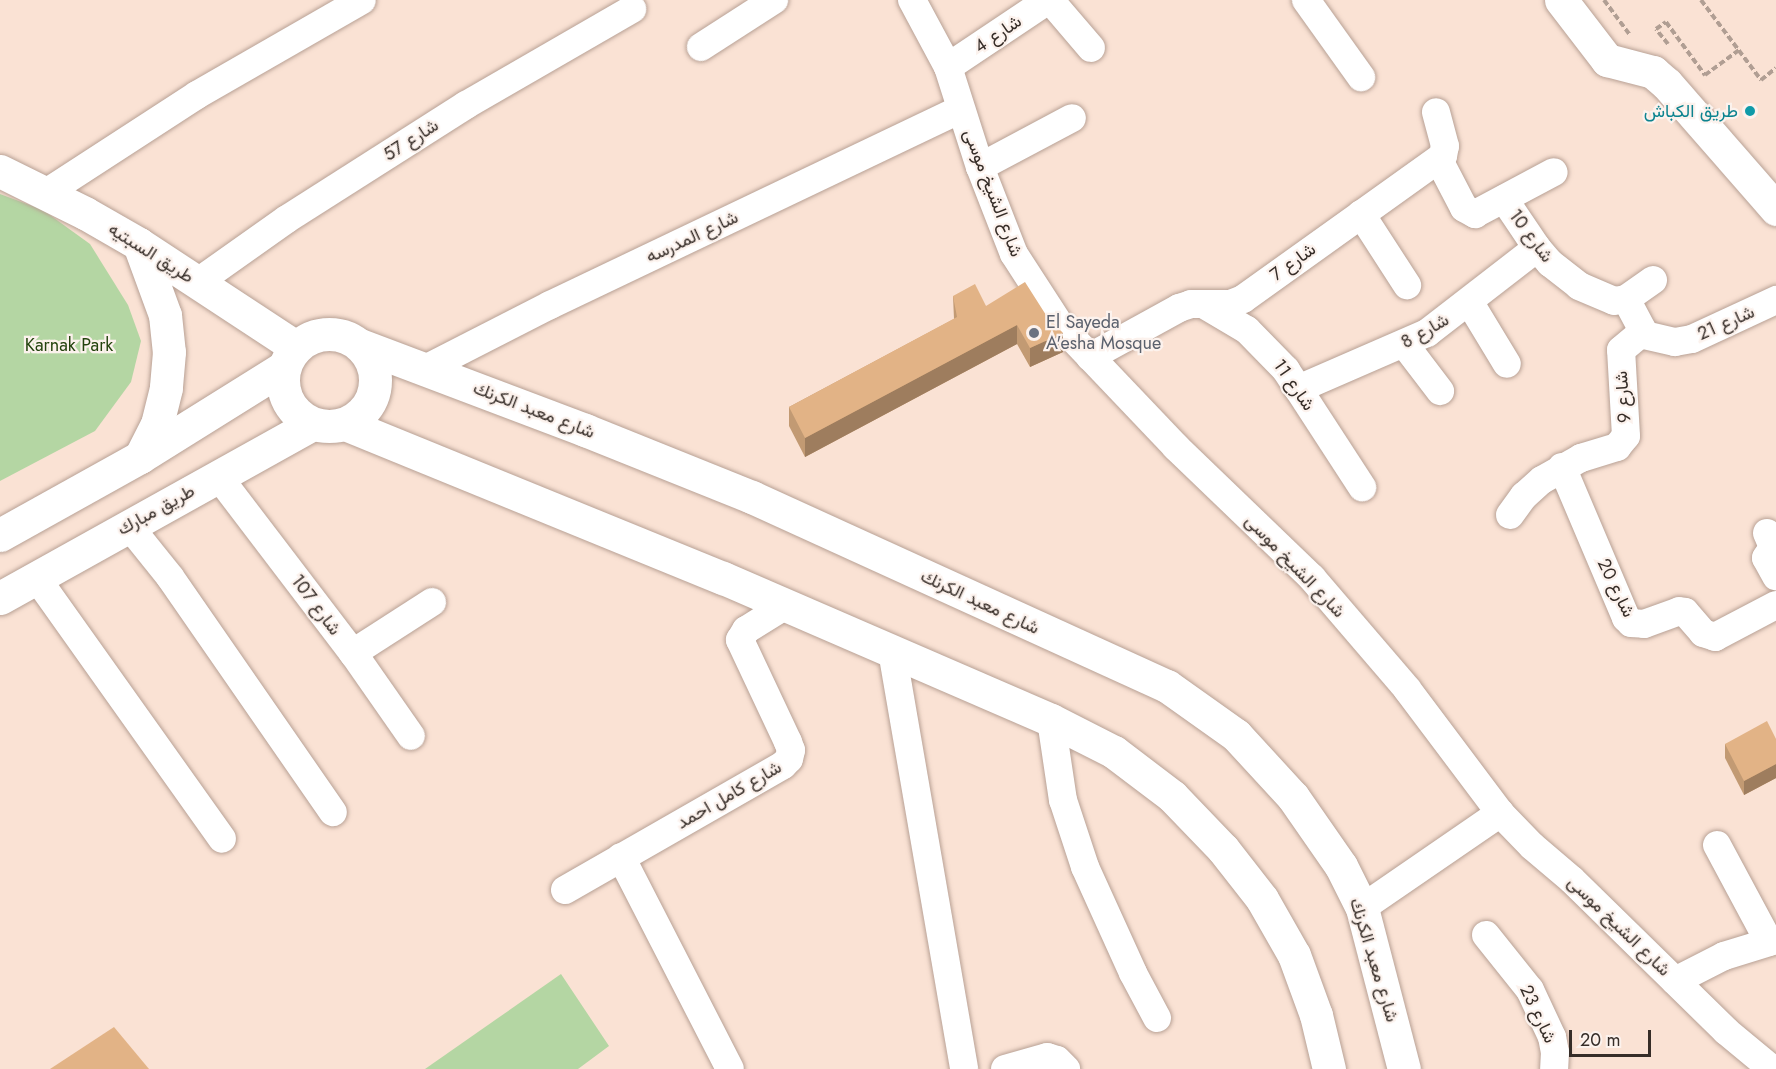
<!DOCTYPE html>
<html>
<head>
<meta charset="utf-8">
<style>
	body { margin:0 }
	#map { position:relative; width:1776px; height:1069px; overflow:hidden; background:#fae2d4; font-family:Jost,Vazirmatn,sans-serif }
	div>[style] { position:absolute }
	.green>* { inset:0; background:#b4d6a3 }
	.path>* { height:4px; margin-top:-2px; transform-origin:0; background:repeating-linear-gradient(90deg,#b09e93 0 6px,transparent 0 9px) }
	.roads { filter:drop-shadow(0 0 2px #b8a195) drop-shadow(0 0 2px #b8a195) }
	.street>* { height:28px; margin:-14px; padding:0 14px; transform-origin:14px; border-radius:14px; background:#fff }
	.secondary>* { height:33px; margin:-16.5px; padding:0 16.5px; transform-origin:16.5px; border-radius:16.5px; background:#fff }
	.secondary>.ring { margin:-16.5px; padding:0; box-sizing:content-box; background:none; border:33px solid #fff; border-radius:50% }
	.wall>* { inset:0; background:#c29a73 }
	.shaded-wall>* { inset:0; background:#9e7d5e }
	.building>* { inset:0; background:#e2b386 }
	.dots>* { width:16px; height:16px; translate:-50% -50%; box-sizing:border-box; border:3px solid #fcf2ed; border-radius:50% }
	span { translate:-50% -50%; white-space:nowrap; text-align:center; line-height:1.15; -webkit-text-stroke:4.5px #fcf2ed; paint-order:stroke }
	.street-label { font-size:18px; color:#362d28 }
	.culture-label { font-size:18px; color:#0d838f }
	.right { translate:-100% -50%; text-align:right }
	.worship-label { font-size:18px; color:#5b616d }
	.left { translate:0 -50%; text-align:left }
	.park-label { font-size:18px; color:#23430d }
	.scale { position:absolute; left:1569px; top:1030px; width:82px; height:27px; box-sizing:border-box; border:3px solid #362d28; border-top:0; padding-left:8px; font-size:18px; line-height:21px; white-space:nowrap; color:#362d28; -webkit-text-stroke:4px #fcf2ed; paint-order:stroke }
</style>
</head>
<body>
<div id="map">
	<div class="green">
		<i style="clip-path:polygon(0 194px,43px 210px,90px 244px,128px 305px,141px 341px,131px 382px,95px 431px,0 481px)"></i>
		<i style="clip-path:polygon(561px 974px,609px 1046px,578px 1069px,425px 1069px)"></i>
	</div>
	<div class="path">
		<i style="left:1604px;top:0;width:44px;rotate:53.4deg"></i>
		<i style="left:1701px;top:0;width:100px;rotate:53.1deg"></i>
		<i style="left:1761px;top:80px;width:19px;rotate:-39deg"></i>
		<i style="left:1668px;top:44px;width:19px;rotate:-129deg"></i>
		<i style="left:1656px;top:29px;width:12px;rotate:-35deg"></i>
		<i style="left:1666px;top:22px;width:66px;rotate:53.7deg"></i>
		<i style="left:1705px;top:75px;width:42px;rotate:-36.3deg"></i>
	</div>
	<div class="roads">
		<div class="street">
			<i style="left:912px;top:0;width:76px;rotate:61.8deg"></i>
			<i style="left:948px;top:67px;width:105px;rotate:72.3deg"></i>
			<i style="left:980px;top:167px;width:93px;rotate:68.7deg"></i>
			<i style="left:1014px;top:254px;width:85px;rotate:57.1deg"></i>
			<i style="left:1060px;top:325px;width:168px;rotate:46.4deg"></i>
			<i style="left:1176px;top:447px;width:189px;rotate:43.9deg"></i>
			<i style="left:1312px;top:578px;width:146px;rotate:49.4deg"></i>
			<i style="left:1407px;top:689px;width:155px;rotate:53.1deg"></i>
			<i style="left:1500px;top:813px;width:46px;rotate:45.9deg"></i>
			<i style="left:1532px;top:846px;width:52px;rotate:40.4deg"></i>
			<i style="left:1572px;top:880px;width:216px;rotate:44.4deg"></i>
			<i style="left:1726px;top:1031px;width:60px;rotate:39.6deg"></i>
			<i style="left:1050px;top:0;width:63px;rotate:49.5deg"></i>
			<i style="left:1306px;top:0;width:95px;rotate:54.5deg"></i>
			<i style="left:701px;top:47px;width:87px;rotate:-32.8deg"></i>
			<i style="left:948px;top:67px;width:120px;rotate:-33.8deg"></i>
			<i style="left:1439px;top:160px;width:54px;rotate:62.5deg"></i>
			<i style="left:1464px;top:208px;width:13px;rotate:29deg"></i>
			<i style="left:1475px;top:214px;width:89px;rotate:-28deg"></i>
			<i style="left:980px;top:167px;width:104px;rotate:-28deg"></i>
			<i style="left:46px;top:193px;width:180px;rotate:-33deg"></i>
			<i style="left:197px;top:95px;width:190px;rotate:-29.9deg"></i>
			<i style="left:1504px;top:199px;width:59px;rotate:56deg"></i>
			<i style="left:1537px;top:248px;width:20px;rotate:49deg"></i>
			<i style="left:1550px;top:263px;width:37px;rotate:38deg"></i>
			<i style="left:1579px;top:286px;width:38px;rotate:23deg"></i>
			<i style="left:1614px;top:301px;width:12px;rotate:-9deg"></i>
			<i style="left:1626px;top:299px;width:33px;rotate:-35deg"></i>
			<i style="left:1361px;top:214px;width:85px;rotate:57.1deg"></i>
			<i style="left:198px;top:282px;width:109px;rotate:-35.3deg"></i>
			<i style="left:287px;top:219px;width:212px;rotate:-32.5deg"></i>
			<i style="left:466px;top:105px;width:192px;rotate:-30deg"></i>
			<i style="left:1470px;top:303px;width:71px;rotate:58.8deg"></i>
			<i style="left:1203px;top:304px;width:51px;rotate:30.6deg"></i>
			<i style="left:1247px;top:330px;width:56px;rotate:45.7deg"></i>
			<i style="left:1286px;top:370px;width:140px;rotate:57deg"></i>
			<i style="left:1640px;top:334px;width:36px;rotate:13deg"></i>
			<i style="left:1675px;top:342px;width:17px;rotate:-10deg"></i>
			<i style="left:1692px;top:339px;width:93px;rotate:-24.9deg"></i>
			<i style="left:1405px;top:345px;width:58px;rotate:52.7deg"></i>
			<i style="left:1090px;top:357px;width:102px;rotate:-28.8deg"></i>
			<i style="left:1179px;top:308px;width:13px;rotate:-18deg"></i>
			<i style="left:1191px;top:304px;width:39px"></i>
			<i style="left:1230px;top:304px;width:14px;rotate:-21deg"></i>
			<i style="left:1243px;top:299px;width:246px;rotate:-35.6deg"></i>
			<i style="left:1443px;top:156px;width:10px;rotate:-79deg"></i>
			<i style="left:1445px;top:146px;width:35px;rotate:-105deg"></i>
			<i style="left:425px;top:369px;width:140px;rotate:-27.1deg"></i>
			<i style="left:550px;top:305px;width:455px;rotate:-25.5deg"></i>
			<i style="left:1298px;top:389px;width:141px;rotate:-23.5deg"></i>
			<i style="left:1427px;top:333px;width:139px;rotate:-37.7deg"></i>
			<i style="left:1562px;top:467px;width:164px;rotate:67deg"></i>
			<i style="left:1626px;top:618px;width:7px;rotate:45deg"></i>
			<i style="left:1631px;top:623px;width:13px;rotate:4deg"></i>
			<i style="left:1644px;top:624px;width:37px;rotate:-20deg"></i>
			<i style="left:1679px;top:611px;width:6px;rotate:9deg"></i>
			<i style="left:1685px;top:612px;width:28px;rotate:49deg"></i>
			<i style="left:1703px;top:633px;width:13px;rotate:18deg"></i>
			<i style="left:1715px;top:637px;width:69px;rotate:-27.7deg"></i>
			<i style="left:218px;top:476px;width:223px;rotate:52.7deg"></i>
			<i style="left:353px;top:653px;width:101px;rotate:55.1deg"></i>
			<i style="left:1510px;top:515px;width:24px;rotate:-54deg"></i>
			<i style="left:1524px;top:496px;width:24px;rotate:-42deg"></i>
			<i style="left:1542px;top:480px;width:45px;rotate:-29.4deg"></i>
			<i style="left:1581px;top:458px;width:38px;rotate:-17deg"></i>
			<i style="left:1617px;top:447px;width:14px;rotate:-51deg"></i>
			<i style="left:1626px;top:436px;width:86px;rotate:-93.3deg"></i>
			<i style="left:1621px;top:350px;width:25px;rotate:-40deg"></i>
			<i style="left:1640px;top:334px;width:5px;rotate:-68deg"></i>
			<i style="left:1642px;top:329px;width:34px;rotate:-118deg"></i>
			<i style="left:129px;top:526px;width:65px;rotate:51.2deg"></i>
			<i style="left:170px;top:577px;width:286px;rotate:55.3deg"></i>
			<i style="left:1767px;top:533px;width:15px;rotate:67deg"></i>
			<i style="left:1773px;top:547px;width:13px;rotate:122deg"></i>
			<i style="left:1766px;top:558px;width:21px;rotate:61deg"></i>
			<i style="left:36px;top:577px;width:321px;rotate:54.6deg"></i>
			<i style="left:892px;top:651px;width:424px;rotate:80.2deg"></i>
			<i style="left:353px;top:653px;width:94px;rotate:-32.8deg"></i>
			<i style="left:1051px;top:720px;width:81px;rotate:81.5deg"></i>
			<i style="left:1063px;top:800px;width:71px;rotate:71.8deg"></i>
			<i style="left:1085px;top:867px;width:116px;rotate:65.6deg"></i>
			<i style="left:1133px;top:973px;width:51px;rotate:61.9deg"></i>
			<i style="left:1717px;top:845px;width:110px;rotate:61.8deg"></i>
			<i style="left:621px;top:857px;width:238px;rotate:62.8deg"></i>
			<i style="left:565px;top:890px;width:251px;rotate:-29.8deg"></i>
			<i style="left:783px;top:765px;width:8px;rotate:-45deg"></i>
			<i style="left:789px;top:759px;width:9px;rotate:-77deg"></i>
			<i style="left:791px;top:750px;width:9px;rotate:-111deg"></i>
			<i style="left:788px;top:742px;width:113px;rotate:-115.2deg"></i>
			<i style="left:740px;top:640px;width:12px;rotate:-59deg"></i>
			<i style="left:746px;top:630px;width:47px;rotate:-32deg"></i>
			<i style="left:1362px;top:908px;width:168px;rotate:-34.5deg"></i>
			<i style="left:1486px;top:935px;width:70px;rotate:51.3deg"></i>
			<i style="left:1530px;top:990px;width:52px;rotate:64.9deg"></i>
			<i style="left:1552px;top:1037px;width:15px;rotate:79deg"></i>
			<i style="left:1555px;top:1052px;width:17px;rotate:93deg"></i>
			<i style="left:1675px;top:981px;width:55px;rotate:-27deg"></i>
			<i style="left:1724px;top:956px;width:54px;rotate:-17.1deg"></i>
			<i style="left:1005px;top:1069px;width:44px;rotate:-15.9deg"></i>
			<i style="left:1047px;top:1057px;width:10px;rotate:17deg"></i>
			<i style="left:1057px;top:1060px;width:13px;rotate:45deg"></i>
		</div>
		<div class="secondary">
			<i style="left:1561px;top:0;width:76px;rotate:52.5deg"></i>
			<i style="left:1607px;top:60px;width:48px;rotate:14.6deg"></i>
			<i style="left:1653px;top:72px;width:18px;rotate:41deg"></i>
			<i style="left:1667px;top:84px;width:166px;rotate:48.9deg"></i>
			<i style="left:0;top:171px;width:95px;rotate:26.3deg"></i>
			<i style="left:85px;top:213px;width:62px;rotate:29.9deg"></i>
			<i style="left:139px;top:244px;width:188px;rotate:33.3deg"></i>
			<i style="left:139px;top:244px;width:76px;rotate:69.9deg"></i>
			<i style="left:165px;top:315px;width:37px;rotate:84deg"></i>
			<i style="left:169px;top:352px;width:36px;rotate:95deg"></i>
			<i style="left:166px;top:388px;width:37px;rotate:104deg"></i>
			<i style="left:157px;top:424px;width:37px;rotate:117deg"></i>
			<i class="ring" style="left:283px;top:334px;width:59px;height:59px"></i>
			<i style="left:360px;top:345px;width:241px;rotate:20.7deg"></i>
			<i style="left:585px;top:430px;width:180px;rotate:21.9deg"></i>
			<i style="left:752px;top:497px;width:456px;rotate:24.5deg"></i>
			<i style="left:1167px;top:686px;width:85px;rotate:35.4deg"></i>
			<i style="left:1236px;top:735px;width:84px;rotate:47.4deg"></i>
			<i style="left:1293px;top:797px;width:84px;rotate:55.2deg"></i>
			<i style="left:1341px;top:866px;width:47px;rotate:63.4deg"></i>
			<i style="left:1362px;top:908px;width:166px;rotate:75.4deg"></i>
			<i style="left:345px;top:424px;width:408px;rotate:22.2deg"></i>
			<i style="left:723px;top:578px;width:357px;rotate:23.4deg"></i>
			<i style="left:1051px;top:720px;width:71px;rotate:26.9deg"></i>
			<i style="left:1114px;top:752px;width:73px;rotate:37.2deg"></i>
			<i style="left:1172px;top:796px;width:74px;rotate:46.1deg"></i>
			<i style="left:1223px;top:849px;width:63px;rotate:52deg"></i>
			<i style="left:1262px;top:899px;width:64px;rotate:60.3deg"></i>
			<i style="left:1294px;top:955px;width:64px;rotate:69.9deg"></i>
			<i style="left:1316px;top:1015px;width:56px;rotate:76.5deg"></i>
			<i style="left:0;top:535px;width:160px;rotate:-29.1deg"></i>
			<i style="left:140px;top:457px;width:170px;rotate:-32deg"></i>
			<i style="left:0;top:598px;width:358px;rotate:-29.1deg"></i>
		</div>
	</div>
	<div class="wall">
		<i style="clip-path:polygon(953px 296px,986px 306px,1063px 352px,1030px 367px,1017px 344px,805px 457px,789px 426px,789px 407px,954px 319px)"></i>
		<i style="clip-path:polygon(1776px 739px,1776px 778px,1744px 795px,1725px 758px,1725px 744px)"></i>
	</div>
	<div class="shaded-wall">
		<i style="clip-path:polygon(1017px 325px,1017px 344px,805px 457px,805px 438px)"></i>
		<i style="clip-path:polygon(1063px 333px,1063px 352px,1030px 367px,1030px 348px)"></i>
		<i style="clip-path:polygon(1776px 764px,1776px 778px,1744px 795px,1744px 781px)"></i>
	</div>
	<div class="building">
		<i style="clip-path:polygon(1025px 282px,1046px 315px,1063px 333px,1030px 348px,1017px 325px,805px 438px,789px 407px,957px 317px,953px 296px,975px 284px,986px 306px)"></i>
		<i style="clip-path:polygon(1767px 721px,1776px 739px,1776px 764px,1744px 781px,1725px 744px)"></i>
		<i style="clip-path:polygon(114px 1027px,149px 1069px,50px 1069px)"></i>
	</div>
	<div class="dots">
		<i style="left:1750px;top:111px;background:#0f9aa8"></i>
		<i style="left:1034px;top:333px;background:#6b7280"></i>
	</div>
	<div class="street-label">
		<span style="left:998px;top:34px;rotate:-34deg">شارع 4</span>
		<span style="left:411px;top:140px;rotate:-33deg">شارع 57</span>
		<span style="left:993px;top:193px;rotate:69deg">شارع الشيخ موسى</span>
		<span style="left:1531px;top:236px;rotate:53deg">شارع 10</span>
		<span style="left:692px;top:237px;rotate:-25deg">شارع المدرسه</span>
		<span style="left:151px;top:253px;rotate:32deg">طريق السبتيه</span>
		<span style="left:1293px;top:262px;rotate:-36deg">شارع 7</span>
		<span style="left:1726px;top:323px;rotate:-24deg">شارع 21</span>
		<span style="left:1425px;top:331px;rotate:-30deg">شارع 8</span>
		<span style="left:1294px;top:385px;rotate:55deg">شارع 11</span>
		<span style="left:1623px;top:397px;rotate:-94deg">شارع 9</span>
		<span style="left:534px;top:410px;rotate:21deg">شارع معبد الكرنك</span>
		<span style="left:156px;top:510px;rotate:-29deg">طريق مبارك</span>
		<span style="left:1295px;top:566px;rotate:46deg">شارع الشيخ موسى</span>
		<span style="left:1616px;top:588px;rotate:64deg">شارع 20</span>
		<span style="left:980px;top:602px;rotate:25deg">شارع معبد الكرنك</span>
		<span style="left:316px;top:605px;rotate:53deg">شارع 107</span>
		<span style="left:729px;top:795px;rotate:-30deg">شارع كامل احمد</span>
		<span style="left:1619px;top:926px;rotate:44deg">شارع الشيخ موسى</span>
		<span style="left:1374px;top:960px;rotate:73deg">شارع معبد الكرنك</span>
		<span style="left:1538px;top:1014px;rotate:65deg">شارع 23</span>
	</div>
	<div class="culture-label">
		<span class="right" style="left:1738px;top:111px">طريق الكباش</span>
	</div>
	<div class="worship-label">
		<span class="left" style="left:1046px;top:333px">El Sayeda<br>A'esha Mosque</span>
	</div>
	<div class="park-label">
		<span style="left:69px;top:345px">Karnak Park</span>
	</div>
	<div class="scale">20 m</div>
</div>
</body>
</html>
